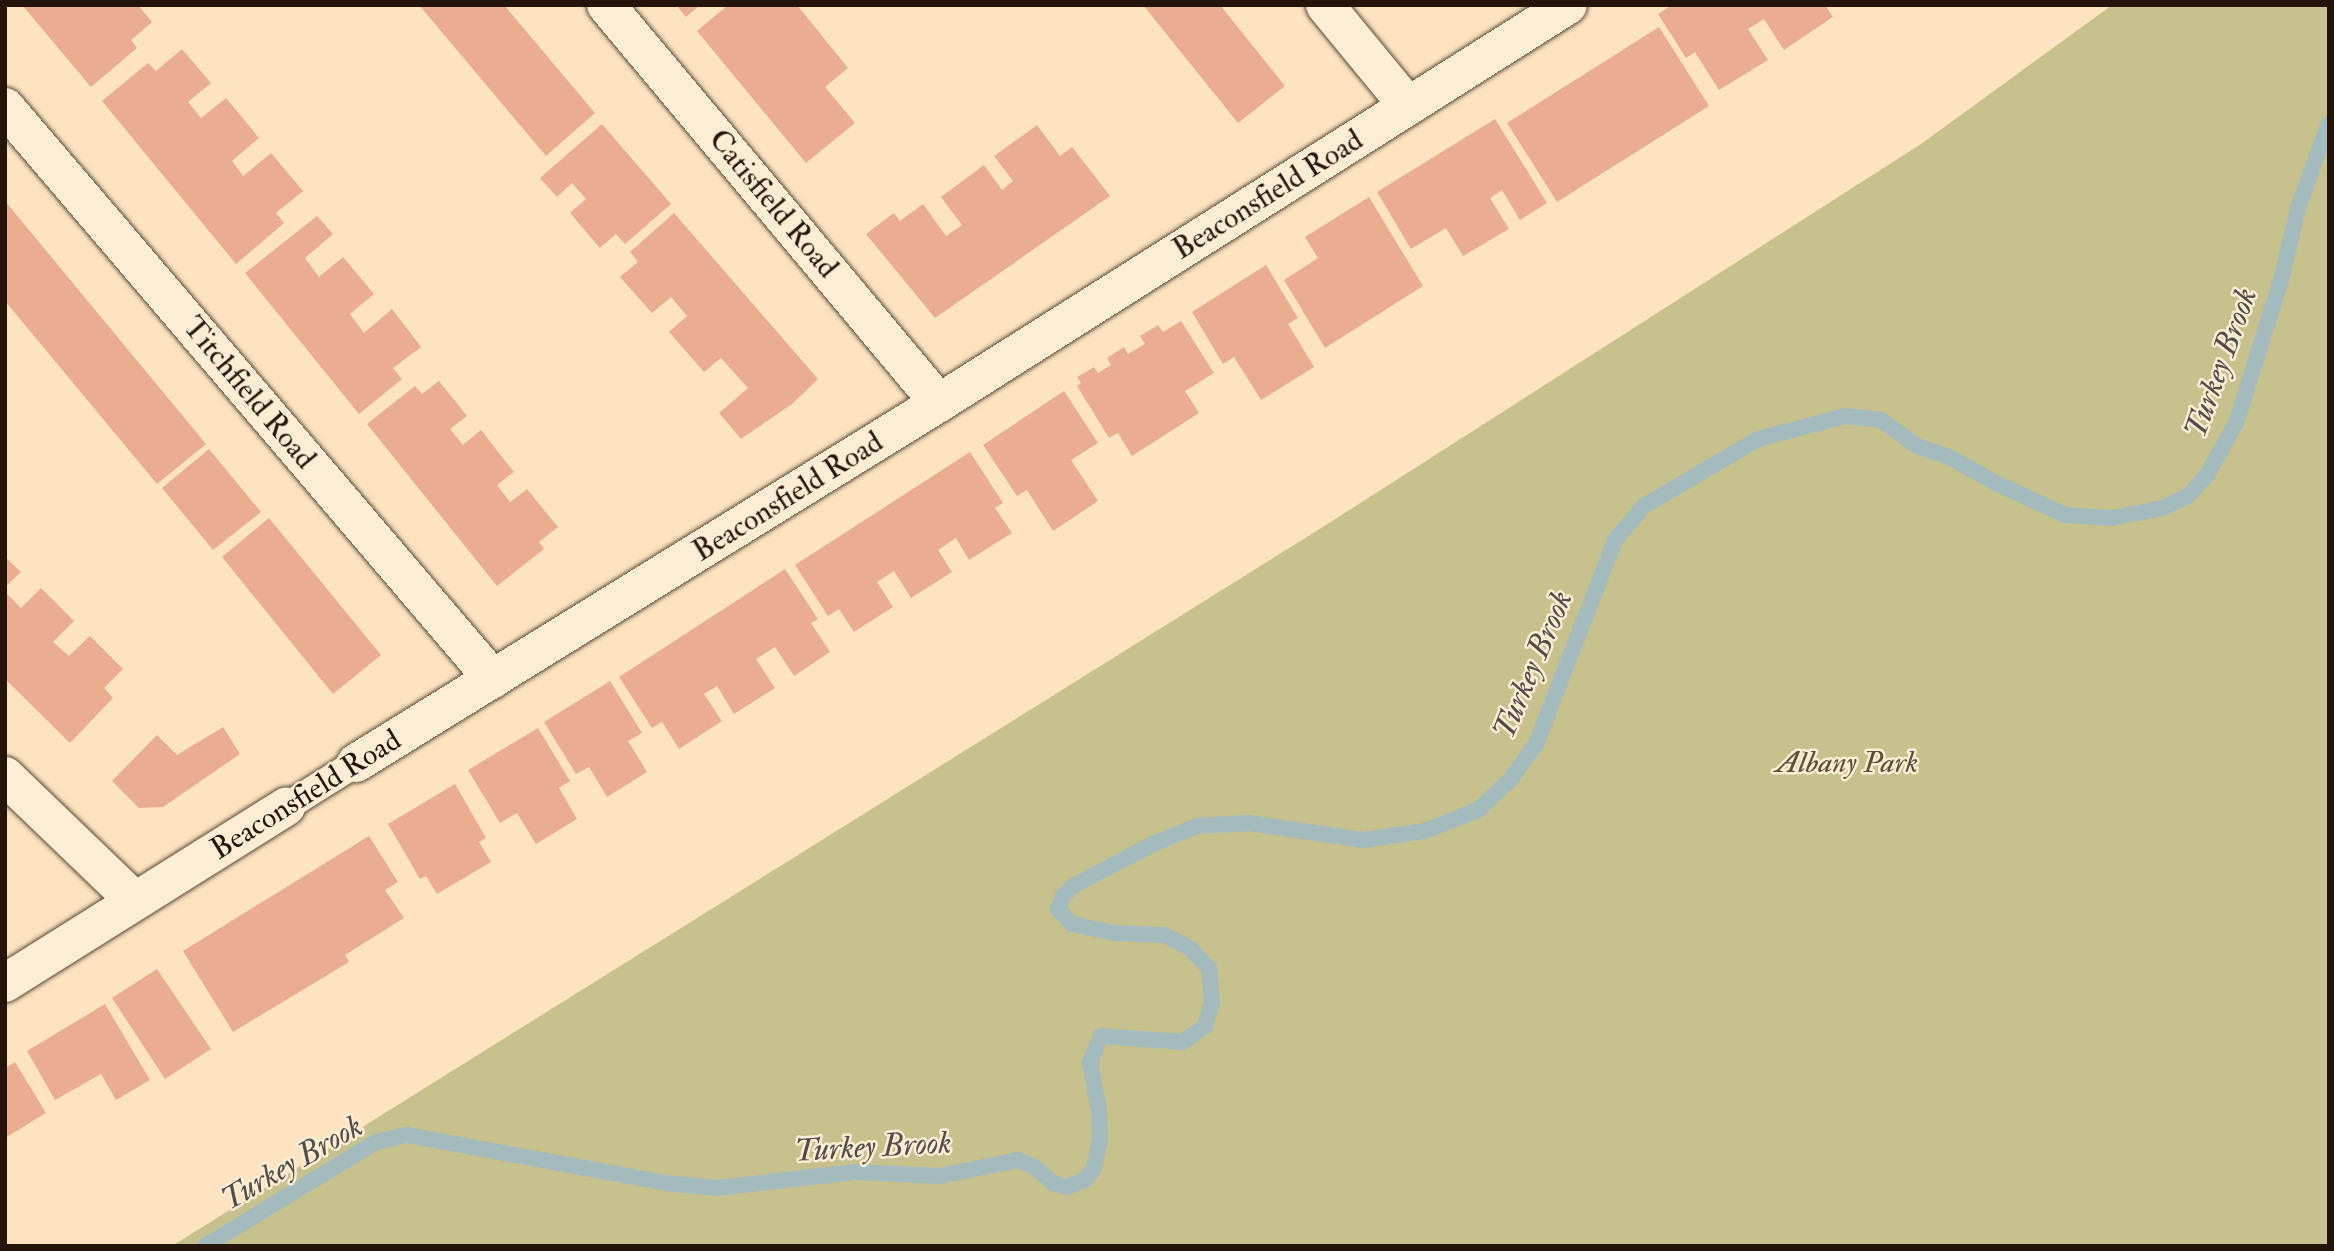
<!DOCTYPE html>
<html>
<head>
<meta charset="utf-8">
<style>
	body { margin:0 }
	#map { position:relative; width:2334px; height:1251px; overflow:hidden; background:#fde3bf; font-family:"IM FELL Double Pica",serif }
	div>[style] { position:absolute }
	.green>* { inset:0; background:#c7c18d }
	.stream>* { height:16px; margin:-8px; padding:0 8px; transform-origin:8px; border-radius:8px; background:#a4bbbd }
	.building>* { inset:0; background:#ebad91 }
	.roads { filter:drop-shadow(0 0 2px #5b4837) drop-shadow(0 0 2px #5b4837) }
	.service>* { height:28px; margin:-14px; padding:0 14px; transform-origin:14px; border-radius:14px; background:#feedd5 }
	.minor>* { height:38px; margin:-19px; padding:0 19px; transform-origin:19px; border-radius:19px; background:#feedd5 }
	span { translate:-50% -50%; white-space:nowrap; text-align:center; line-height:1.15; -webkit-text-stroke:5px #feedd5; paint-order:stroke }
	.street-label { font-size:30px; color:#25140a }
	.park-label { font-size:30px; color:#5e5138; font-style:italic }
	.water-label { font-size:32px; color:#514e49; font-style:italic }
	.frame { position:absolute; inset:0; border:7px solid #25140a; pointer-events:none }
</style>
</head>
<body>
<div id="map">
	<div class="green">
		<i style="clip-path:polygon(2112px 5px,2329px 5px,2329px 1246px,172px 1246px,1326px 525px,1921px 144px)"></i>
	</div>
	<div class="stream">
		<i style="left:205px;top:1246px;width:200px;rotate:-31.3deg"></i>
		<i style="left:376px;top:1142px;width:32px;rotate:-13deg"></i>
		<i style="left:407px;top:1135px;width:262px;rotate:10.5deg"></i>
		<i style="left:665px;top:1183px;width:52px;rotate:5.5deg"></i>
		<i style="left:717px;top:1188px;width:139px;rotate:-6.6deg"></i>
		<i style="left:855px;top:1172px;width:85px;rotate:2.7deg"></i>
		<i style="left:940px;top:1176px;width:80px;rotate:-11.6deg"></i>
		<i style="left:1018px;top:1160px;width:16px;rotate:22deg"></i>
		<i style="left:1033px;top:1166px;width:26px;rotate:40deg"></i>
		<i style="left:1053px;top:1183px;width:15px;rotate:16deg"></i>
		<i style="left:1067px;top:1187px;width:19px;rotate:-21deg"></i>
		<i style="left:1085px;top:1180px;width:15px;rotate:-53deg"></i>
		<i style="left:1094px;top:1168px;width:29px;rotate:-78deg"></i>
		<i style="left:1100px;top:1140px;width:30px;rotate:-92deg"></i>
		<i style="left:1099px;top:1110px;width:49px;rotate:-100.6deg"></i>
		<i style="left:1090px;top:1062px;width:28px;rotate:-67deg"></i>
		<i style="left:1101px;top:1036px;width:82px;rotate:4.2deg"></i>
		<i style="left:1183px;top:1042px;width:27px;rotate:-36deg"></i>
		<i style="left:1205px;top:1026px;width:26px;rotate:-74deg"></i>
		<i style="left:1212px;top:1001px;width:33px;rotate:-95deg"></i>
		<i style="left:1209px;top:968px;width:28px;rotate:-134deg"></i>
		<i style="left:1190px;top:948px;width:28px;rotate:-153deg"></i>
		<i style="left:1165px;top:935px;width:51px;rotate:-177.8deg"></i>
		<i style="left:1114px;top:933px;width:43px;rotate:-167.9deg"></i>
		<i style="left:1072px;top:924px;width:21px;rotate:-133deg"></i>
		<i style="left:1058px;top:909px;width:14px;rotate:-69deg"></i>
		<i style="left:1063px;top:896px;width:14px;rotate:-45deg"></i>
		<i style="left:1073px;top:886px;width:90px;rotate:-27.7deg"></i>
		<i style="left:1153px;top:844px;width:48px;rotate:-22.2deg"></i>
		<i style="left:1197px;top:826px;width:52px;rotate:-3.3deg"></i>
		<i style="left:1249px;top:823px;width:115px;rotate:8.5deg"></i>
		<i style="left:1363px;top:840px;width:63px;rotate:-8.3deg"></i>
		<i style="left:1425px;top:831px;width:57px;rotate:-21.6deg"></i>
		<i style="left:1478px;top:810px;width:44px;rotate:-43.2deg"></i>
		<i style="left:1510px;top:780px;width:44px;rotate:-54.2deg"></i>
		<i style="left:1536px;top:744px;width:219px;rotate:-68.8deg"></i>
		<i style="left:1615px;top:540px;width:45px;rotate:-49.5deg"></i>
		<i style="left:1644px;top:506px;width:132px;rotate:-30.4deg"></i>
		<i style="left:1758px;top:439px;width:90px;rotate:-14.8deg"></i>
		<i style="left:1845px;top:416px;width:36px;rotate:6deg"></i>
		<i style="left:1881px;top:420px;width:44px;rotate:35.8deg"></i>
		<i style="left:1917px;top:446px;width:36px;rotate:19deg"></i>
		<i style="left:1951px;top:458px;width:54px;rotate:29deg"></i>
		<i style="left:1998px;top:484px;width:74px;rotate:24.8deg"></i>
		<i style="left:2065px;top:515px;width:47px;rotate:3.7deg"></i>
		<i style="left:2112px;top:518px;width:52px;rotate:-11.1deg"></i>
		<i style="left:2163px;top:508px;width:28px;rotate:-26deg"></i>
		<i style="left:2188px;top:496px;width:28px;rotate:-48deg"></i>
		<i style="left:2207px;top:475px;width:60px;rotate:-60.9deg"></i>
		<i style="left:2236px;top:423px;width:150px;rotate:-72.5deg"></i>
		<i style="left:2281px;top:280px;width:74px;rotate:-76.7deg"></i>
		<i style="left:2298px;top:208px;width:90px;rotate:-70deg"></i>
	</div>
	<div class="building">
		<i style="clip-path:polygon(22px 5px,138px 5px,152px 22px,131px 40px,137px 48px,91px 87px)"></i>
		<i style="clip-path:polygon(419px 5px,504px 5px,595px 113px,546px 156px)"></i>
		<i style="clip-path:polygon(676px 5px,700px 5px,686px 17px)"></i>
		<i style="clip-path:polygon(728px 5px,797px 5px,848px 68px,825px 87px,855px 123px,806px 163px,697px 31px)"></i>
		<i style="clip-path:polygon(1143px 5px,1220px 5px,1285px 86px,1238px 123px)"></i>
		<i style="clip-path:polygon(1672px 5px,1825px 5px,1833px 17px,1784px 50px,1764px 19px,1748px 29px,1768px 60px,1719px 90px,1695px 52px,1686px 58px,1658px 14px)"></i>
		<i style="clip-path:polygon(1659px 27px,1709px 106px,1557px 202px,1507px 123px)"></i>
		<i style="clip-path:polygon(182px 49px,211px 83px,188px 102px,201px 118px,226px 98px,259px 138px,232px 161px,243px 176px,271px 153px,303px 191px,276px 213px,284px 223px,236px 264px,102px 101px,148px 63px,156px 71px)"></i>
		<i style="clip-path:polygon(1495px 119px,1547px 203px,1520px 220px,1502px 190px,1490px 198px,1509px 229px,1463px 256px,1446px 228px,1411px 249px,1377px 192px)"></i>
		<i style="clip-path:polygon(602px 124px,671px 204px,625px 244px,616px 234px,600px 248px,570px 213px,586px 199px,572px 183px,557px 197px,540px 178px)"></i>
		<i style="clip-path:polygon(1037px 125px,1060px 156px,1072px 147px,1110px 196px,935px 318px,866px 234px,894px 213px,900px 221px,923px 204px,946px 236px,962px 225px,941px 197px,984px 165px,1002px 190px,1013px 181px,994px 156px)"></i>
		<i style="clip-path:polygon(1369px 197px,1423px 286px,1325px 348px,1284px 280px,1318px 258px,1305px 237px)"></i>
		<i style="clip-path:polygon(5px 201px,206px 444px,157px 484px,5px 301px)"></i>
		<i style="clip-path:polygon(674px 213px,818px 379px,792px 404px,741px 439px,719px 413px,748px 388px,721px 358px,704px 372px,669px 332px,687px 316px,671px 297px,652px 313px,620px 277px,638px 262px,630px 252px)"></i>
		<i style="clip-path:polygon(317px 216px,333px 234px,305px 258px,319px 277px,343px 257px,374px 294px,350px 314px,364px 333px,392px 309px,421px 347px,393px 368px,402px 379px,359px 414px,245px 273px)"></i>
		<i style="clip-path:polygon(1266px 265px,1298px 318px,1288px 324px,1314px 367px,1261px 400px,1234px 357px,1223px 364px,1192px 312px)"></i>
		<i style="clip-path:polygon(1181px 321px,1214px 373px,1185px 391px,1199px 413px,1132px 456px,1118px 433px,1109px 438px,1077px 386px,1081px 383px,1077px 377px,1094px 367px,1098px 373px,1111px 365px,1107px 358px,1124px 347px,1128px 354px,1145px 344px,1140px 336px,1158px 325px,1163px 332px)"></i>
		<i style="clip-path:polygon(439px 381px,467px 416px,450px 429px,463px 445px,481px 430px,514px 472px,497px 485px,510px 502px,527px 489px,558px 527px,539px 542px,544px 549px,497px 586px,367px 424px,415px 386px,422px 394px)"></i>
		<i style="clip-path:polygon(1064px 391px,1098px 443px,1071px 460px,1098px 501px,1053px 531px,1027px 490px,1017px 496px,983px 445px)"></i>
		<i style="clip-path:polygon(209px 449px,261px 512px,213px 550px,162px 488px)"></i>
		<i style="clip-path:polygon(970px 452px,1003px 503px,995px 508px,1012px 533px,969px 560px,956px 538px,938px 550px,952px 572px,911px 598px,894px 571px,877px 582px,893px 607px,854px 632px,839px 609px,828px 616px,795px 565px)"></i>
		<i style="clip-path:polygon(269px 518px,381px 655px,333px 694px,222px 557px)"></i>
		<i style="clip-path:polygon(5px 557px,21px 572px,5px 587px)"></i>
		<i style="clip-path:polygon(785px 569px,818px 619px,811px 623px,830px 652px,794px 676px,775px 647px,756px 659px,775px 688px,734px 714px,717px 686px,704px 694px,722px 721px,679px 749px,662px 722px,652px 728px,619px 677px)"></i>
		<i style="clip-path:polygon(41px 588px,74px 621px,53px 642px,69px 656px,90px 636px,123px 669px,104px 688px,113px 698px,70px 743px,5px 679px,5px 592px,21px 608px)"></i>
		<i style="clip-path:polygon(610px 681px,642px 733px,628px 741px,647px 772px,607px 797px,589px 767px,576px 774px,544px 722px)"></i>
		<i style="clip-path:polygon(223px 727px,240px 754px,163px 807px,139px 808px,112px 781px,157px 735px,177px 755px)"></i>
		<i style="clip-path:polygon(538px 728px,570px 781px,559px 788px,577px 819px,536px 844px,517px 813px,500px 823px,468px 770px)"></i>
		<i style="clip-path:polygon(455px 784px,486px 838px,479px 842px,491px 862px,437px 894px,426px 876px,420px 879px,388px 824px)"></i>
		<i style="clip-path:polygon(369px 836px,398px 882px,385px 890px,404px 918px,345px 955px,349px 962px,233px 1032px,183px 951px)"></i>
		<i style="clip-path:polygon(157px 969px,211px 1049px,165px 1079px,112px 998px)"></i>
		<i style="clip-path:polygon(105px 1004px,150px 1080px,116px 1100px,101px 1074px,55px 1100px,27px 1051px)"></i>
		<i style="clip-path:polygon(15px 1062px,46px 1113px,5px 1138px,5px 1068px)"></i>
	</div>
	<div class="roads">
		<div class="service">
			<i style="left:286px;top:807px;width:83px;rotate:-32.2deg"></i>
		</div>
		<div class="minor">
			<i style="left:606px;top:5px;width:519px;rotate:50.08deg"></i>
			<i style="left:1325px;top:5px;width:131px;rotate:50.6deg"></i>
			<i style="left:5px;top:107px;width:752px;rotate:49.53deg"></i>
			<i style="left:356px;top:763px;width:685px;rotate:-31.7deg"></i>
			<i style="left:939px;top:403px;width:744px;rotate:-32.32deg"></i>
			<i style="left:5px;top:776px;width:180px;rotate:43.9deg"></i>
			<i style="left:5px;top:983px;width:332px;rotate:-32.1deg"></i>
		</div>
	</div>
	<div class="street-label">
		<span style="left:1268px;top:195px;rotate:-32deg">Beaconsfield Road</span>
		<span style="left:773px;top:204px;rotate:50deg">Catisfield Road</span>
		<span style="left:249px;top:393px;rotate:50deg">Titchfield Road</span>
		<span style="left:788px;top:497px;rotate:-32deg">Beaconsfield Road</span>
		<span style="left:306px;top:795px;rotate:-32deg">Beaconsfield Road</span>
	</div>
	<div class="park-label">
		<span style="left:1847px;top:763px">Albany Park</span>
	</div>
	<div class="water-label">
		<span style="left:2221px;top:363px;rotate:-70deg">Turkey Brook</span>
		<span style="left:1533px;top:665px;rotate:-67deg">Turkey Brook</span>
		<span style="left:873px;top:1147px;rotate:-3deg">Turkey Brook</span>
		<span style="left:292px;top:1163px;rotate:-30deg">Turkey Brook</span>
	</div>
	<div class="frame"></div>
</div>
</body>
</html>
